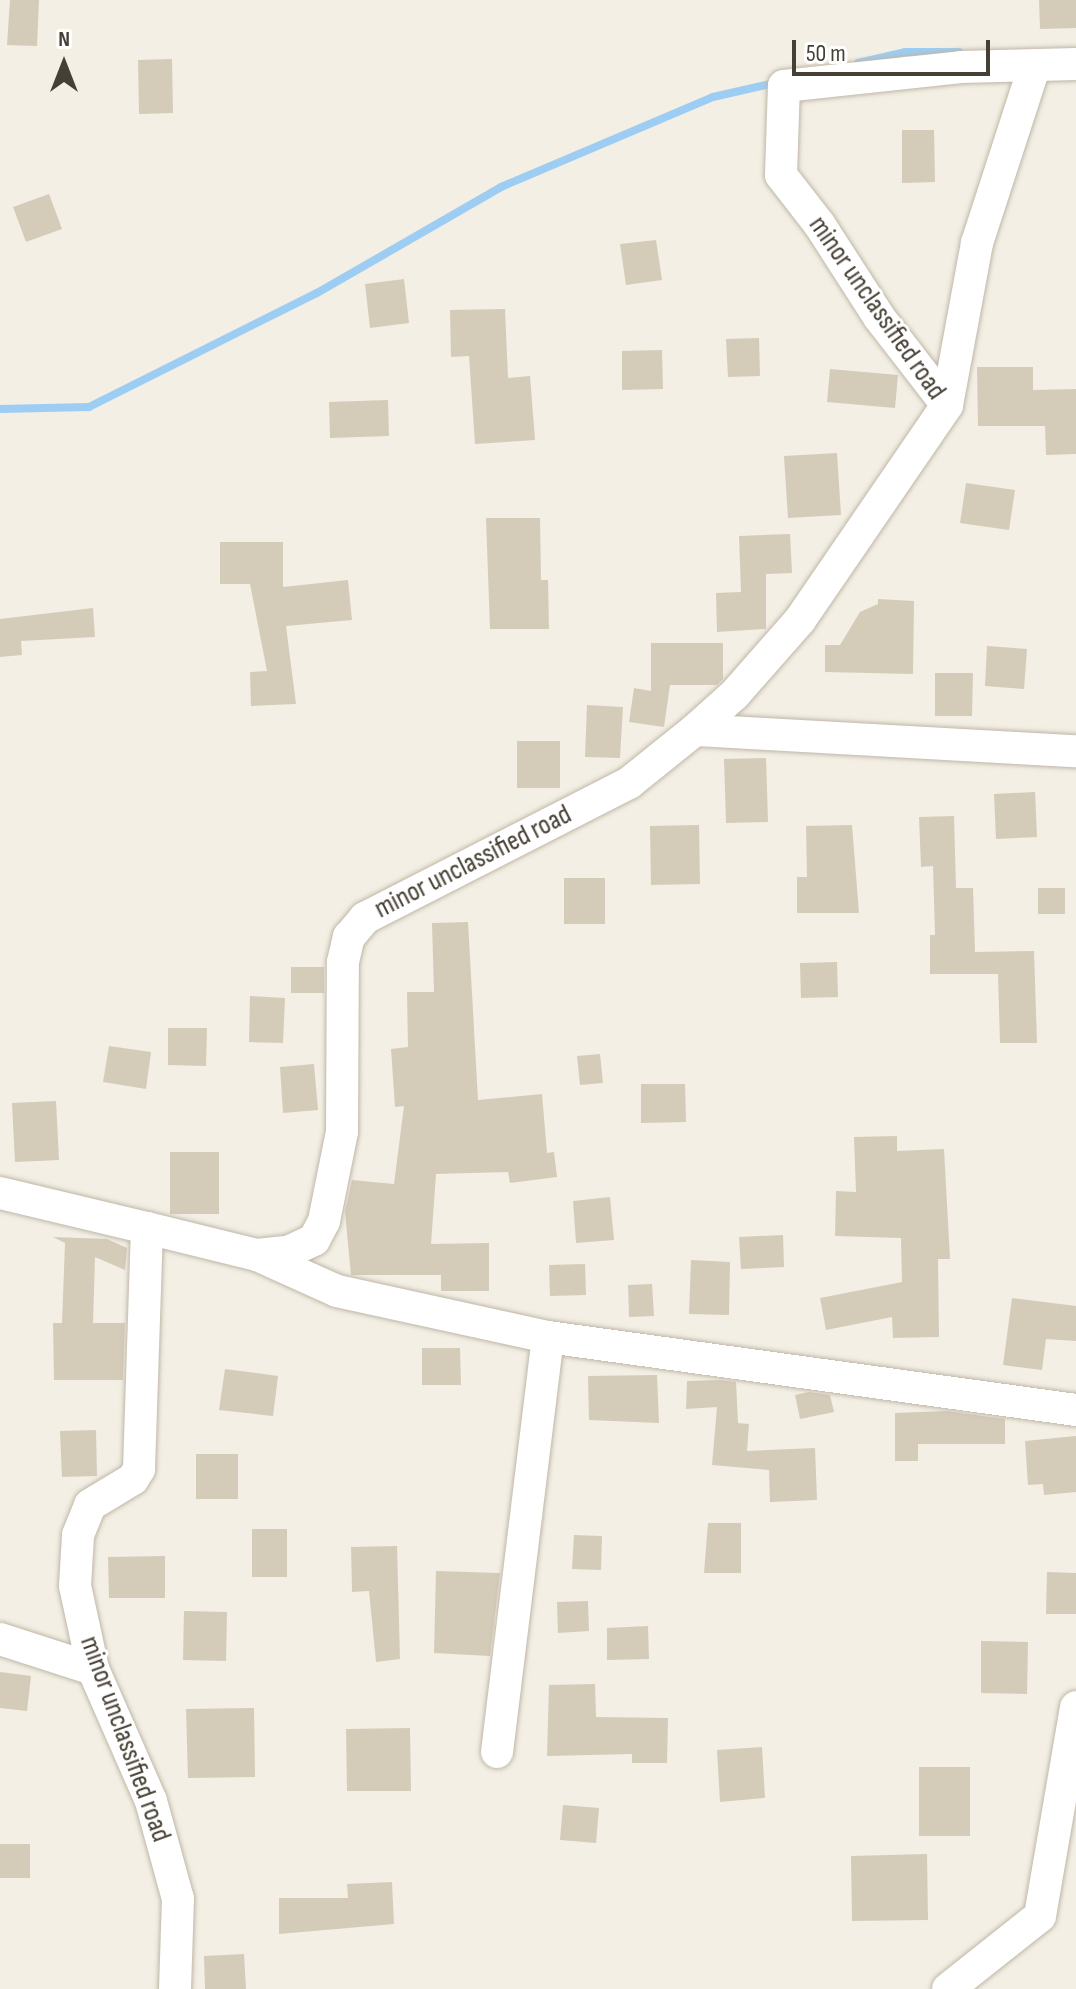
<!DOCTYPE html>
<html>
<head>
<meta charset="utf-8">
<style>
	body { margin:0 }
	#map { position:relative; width:1076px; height:1989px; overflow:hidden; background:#f3efe4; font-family:"Sofia Sans Condensed",sans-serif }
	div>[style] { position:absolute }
	.stream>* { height:8px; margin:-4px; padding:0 4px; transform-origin:4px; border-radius:4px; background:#9dcdf3 }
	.building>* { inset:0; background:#d5cbb9 }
	.roads { filter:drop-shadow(0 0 2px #bfb7a7) drop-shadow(0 0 2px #bfb7a7) }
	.street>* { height:32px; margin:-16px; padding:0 16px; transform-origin:16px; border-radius:16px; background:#fff }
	span { translate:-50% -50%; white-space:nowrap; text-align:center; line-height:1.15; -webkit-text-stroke:6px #fff; paint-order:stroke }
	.street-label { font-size:28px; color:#463f34 }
	.north { position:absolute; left:24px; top:24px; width:80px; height:80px; -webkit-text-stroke:6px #fff; paint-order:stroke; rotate:0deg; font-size:22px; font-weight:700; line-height:32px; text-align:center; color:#463f34 }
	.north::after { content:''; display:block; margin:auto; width:28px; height:36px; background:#463f34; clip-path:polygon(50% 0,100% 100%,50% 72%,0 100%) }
	.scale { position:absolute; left:792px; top:40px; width:198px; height:36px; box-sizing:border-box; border:4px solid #463f34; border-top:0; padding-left:10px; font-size:24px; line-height:28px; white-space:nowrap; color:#463f34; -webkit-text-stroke:6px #fff; paint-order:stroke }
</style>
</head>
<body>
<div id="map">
	<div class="stream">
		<i style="left:858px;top:63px;width:48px;rotate:-13.2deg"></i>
		<i style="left:905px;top:52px;width:54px"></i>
		<i style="left:0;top:409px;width:89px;rotate:-1.3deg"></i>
		<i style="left:89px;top:407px;width:255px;rotate:-26.6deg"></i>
		<i style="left:317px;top:293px;width:212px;rotate:-29.9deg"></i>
		<i style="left:501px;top:187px;width:230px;rotate:-23deg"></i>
		<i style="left:713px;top:97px;width:68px;rotate:-12.8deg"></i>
	</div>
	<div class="building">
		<i style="clip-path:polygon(10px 0,39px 0,37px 46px,7px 45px)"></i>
		<i style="clip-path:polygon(1039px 0,1076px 0,1076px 28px,1040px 29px)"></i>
		<i style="clip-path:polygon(172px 59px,173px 113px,139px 114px,138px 60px)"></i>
		<i style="clip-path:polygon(902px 130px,934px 130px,935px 182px,902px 183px)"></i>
		<i style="clip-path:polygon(49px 194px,62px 229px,26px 242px,13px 207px)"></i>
		<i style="clip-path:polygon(656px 240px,662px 280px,626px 285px,620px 244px)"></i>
		<i style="clip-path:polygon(404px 279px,409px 323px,370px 328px,365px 284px)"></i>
		<i style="clip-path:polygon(505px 309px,508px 378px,530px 376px,535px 440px,475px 444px,469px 356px,451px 357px,450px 310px)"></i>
		<i style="clip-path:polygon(759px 338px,760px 376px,728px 377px,726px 339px)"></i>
		<i style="clip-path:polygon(662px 350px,663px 389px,622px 390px,622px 351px)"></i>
		<i style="clip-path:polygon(977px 367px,1033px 367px,1033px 390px,1076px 389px,1076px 454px,1046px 455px,1045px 426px,978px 426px)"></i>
		<i style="clip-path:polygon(830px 369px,898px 375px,895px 408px,827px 402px)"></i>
		<i style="clip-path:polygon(388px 400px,389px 436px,330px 438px,329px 402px)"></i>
		<i style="clip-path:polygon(837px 453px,841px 515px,788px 518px,784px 456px)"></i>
		<i style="clip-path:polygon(966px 483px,1015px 490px,1009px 530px,960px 523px)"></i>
		<i style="clip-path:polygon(486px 518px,540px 518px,541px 580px,548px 580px,549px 629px,490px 629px)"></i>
		<i style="clip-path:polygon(790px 534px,792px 573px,766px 574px,766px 629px,717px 632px,716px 593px,741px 592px,739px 536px)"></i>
		<i style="clip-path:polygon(220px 542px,283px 542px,283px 587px,348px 580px,352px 620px,286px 626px,296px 704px,251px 706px,250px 672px,267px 671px,250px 584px,220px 584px)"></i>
		<i style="clip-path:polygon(878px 599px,914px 601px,913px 674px,825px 672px,825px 645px,840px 645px,860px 612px,878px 604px)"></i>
		<i style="clip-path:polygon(93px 608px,95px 637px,21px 641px,22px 655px,0 657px,0 619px)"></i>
		<i style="clip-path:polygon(651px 643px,723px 643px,723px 679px,717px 685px,670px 685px,664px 727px,629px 722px,634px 688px,651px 691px)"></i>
		<i style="clip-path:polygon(987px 646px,1027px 649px,1024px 689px,985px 686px)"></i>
		<i style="clip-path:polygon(935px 673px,973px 673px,972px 716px,935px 716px)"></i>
		<i style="clip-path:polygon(587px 705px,623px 707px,620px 758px,585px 757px)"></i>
		<i style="clip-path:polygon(517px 741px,560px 741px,560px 788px,517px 788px)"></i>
		<i style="clip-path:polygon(766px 758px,768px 822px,726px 823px,724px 759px)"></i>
		<i style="clip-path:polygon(1035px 792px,1037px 837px,996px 839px,994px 794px)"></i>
		<i style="clip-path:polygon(954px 816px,956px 888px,973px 888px,975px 952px,1034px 951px,1037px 1043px,1000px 1043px,998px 974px,930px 974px,930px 935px,935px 935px,933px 866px,921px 867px,919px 817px)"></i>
		<i style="clip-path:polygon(699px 825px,700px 884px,651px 885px,650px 826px)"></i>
		<i style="clip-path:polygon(852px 825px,859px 913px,797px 913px,797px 877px,807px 877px,806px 826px)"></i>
		<i style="clip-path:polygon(564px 878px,605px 878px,605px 924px,564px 924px)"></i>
		<i style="clip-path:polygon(1038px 888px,1065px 888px,1065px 914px,1038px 914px)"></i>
		<i style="clip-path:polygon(468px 922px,478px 1100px,542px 1094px,547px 1153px,554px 1152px,557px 1177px,510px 1183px,508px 1172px,436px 1174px,431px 1244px,489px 1243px,489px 1291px,441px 1291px,441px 1275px,351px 1275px,345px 1212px,352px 1180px,394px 1184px,404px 1106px,395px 1107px,391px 1049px,408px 1047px,407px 992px,434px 992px,432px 923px)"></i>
		<i style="clip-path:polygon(837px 962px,838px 997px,801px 998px,800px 963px)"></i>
		<i style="clip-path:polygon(291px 967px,324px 967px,324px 993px,291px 993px)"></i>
		<i style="clip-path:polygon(250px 996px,285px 998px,283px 1043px,249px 1042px)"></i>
		<i style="clip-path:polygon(168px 1028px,207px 1028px,206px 1066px,168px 1065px)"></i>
		<i style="clip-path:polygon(109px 1046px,151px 1052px,146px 1089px,103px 1082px)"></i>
		<i style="clip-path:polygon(600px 1054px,603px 1083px,580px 1085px,577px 1056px)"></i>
		<i style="clip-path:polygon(314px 1064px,318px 1110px,283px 1113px,280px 1067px)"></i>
		<i style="clip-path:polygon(641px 1084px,685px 1084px,686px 1122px,641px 1123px)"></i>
		<i style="clip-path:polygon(56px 1101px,59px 1160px,15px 1162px,12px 1103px)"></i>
		<i style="clip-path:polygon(897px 1136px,897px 1151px,944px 1149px,950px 1259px,938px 1259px,939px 1337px,893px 1338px,892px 1317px,826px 1330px,820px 1298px,902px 1282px,901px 1238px,835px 1236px,836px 1191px,856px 1192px,854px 1137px)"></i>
		<i style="clip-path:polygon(170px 1152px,219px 1152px,219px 1214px,170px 1214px)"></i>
		<i style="clip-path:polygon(610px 1197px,614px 1240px,576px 1243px,573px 1201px)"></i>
		<i style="clip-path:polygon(783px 1235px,784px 1267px,741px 1269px,739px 1237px)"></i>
		<i style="clip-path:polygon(53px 1237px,107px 1239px,127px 1248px,125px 1270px,95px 1257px,93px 1323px,125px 1323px,123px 1380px,54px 1380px,53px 1323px,62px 1323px,65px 1243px)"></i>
		<i style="clip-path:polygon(691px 1260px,730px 1262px,729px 1315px,689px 1314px)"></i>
		<i style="clip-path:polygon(585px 1264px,586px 1295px,550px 1296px,549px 1265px)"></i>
		<i style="clip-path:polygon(652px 1284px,654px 1316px,629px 1317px,628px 1285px)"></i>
		<i style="clip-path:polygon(1012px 1298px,1076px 1306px,1076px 1341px,1046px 1339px,1042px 1370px,1003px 1365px)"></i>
		<i style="clip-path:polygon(422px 1348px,460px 1348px,461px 1385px,422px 1385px)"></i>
		<i style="clip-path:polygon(225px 1369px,278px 1376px,273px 1416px,219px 1410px)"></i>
		<i style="clip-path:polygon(657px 1375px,659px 1423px,589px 1420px,588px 1376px)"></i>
		<i style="clip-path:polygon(719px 1380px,736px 1382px,738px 1423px,749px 1424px,747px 1451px,815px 1448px,817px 1500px,770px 1502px,769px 1470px,712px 1465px,717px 1407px,686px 1409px,687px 1381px)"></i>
		<i style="clip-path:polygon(809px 1392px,830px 1395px,834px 1412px,800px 1419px,795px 1395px)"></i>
		<i style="clip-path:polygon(947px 1411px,1005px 1419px,1005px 1444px,918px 1444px,918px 1461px,895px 1461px,895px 1413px)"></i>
		<i style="clip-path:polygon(96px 1430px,97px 1476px,62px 1477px,60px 1431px)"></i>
		<i style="clip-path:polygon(1076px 1436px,1076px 1492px,1044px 1495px,1043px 1484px,1028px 1485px,1025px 1441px)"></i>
		<i style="clip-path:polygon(196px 1454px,238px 1454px,238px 1499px,196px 1499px)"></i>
		<i style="clip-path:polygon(708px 1523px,741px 1523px,741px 1573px,704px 1573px)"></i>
		<i style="clip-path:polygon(252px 1529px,287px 1529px,287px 1577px,252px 1577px)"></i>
		<i style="clip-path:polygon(574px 1535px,602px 1536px,601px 1570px,572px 1569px)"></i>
		<i style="clip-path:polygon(397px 1546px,400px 1659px,376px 1662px,369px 1591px,352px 1592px,351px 1547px)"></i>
		<i style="clip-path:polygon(165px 1556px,165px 1598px,109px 1598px,108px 1557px)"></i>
		<i style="clip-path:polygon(436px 1571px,500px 1573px,490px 1656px,434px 1653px)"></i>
		<i style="clip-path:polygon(1047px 1572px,1076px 1573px,1076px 1614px,1046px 1614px)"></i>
		<i style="clip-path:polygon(588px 1601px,589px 1631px,558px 1633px,557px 1602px)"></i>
		<i style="clip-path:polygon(184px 1611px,227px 1612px,226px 1661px,183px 1660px)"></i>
		<i style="clip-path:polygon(648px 1626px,649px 1659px,607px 1660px,607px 1628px)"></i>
		<i style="clip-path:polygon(981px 1641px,1028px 1642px,1027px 1694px,981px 1693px)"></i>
		<i style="clip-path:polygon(0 1672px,31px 1676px,27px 1711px,0 1708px)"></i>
		<i style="clip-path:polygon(595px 1684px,596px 1717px,668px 1718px,667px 1763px,632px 1763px,632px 1754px,547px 1756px,549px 1685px)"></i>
		<i style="clip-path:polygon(254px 1708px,255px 1777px,188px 1778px,186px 1709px)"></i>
		<i style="clip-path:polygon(410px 1728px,411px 1791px,347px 1791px,346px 1729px)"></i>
		<i style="clip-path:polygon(762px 1747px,765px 1798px,720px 1802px,717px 1750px)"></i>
		<i style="clip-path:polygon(919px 1767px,970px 1767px,970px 1836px,919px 1836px)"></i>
		<i style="clip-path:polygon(563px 1805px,599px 1808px,596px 1843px,560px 1840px)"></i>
		<i style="clip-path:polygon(0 1844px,30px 1844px,30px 1878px,0 1878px)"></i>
		<i style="clip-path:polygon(927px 1854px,928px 1920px,852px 1921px,851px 1856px)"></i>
		<i style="clip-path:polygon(392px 1882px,394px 1924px,279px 1934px,279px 1898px,348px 1898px,347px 1884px)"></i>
		<i style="clip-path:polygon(244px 1954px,246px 1989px,205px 1989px,204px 1956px)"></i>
	</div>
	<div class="roads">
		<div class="street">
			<i style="left:947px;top:405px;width:165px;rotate:-79.5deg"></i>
			<i style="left:977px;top:243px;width:187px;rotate:-72deg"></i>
			<i style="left:695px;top:730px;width:382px;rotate:3.2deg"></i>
			<i style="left:0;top:1193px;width:151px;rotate:13.4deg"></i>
			<i style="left:257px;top:1255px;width:88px;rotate:24.2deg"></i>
			<i style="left:337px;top:1291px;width:216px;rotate:12.3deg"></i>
			<i style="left:548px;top:1337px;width:533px;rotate:7.87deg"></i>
			<i style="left:0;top:1639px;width:98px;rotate:17.9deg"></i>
			<i style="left:497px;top:1752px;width:418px;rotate:-83deg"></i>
			<i style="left:175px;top:1989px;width:90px;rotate:-88.1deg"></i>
			<i style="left:178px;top:1899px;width:102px;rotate:-105.4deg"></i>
			<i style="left:151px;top:1801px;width:144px;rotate:-113.7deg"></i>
			<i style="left:93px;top:1669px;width:85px;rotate:-102.2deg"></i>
			<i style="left:75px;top:1586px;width:51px;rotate:-86.6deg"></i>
			<i style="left:78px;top:1535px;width:32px;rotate:-68deg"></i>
			<i style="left:90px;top:1505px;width:50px;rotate:-31.2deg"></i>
			<i style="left:133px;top:1479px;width:12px;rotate:-59deg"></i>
			<i style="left:139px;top:1469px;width:241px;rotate:-88.1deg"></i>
			<i style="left:147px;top:1228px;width:113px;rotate:13.8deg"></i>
			<i style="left:257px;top:1255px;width:31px;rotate:-6deg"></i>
			<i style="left:288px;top:1252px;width:29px;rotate:-25deg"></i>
			<i style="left:314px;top:1240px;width:21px;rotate:-62deg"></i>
			<i style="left:324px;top:1221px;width:91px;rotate:-78.6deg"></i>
			<i style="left:342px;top:1132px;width:170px;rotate:-89.7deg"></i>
			<i style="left:343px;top:962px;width:26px;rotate:-77deg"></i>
			<i style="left:349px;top:937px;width:25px;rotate:-50deg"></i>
			<i style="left:365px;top:918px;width:297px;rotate:-27.1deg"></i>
			<i style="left:629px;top:783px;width:85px;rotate:-38.8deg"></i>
			<i style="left:695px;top:730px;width:54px;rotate:-42deg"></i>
			<i style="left:735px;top:694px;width:98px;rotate:-48.7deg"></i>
			<i style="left:800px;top:620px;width:260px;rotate:-55.6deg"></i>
			<i style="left:947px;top:405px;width:111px;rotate:-127.7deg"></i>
			<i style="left:879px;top:317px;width:111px;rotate:-122.8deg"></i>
			<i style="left:819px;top:224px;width:62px;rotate:-127.8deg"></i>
			<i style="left:781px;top:175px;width:89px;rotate:-88.1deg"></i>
			<i style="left:784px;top:86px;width:178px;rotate:-6.1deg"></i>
			<i style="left:961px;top:67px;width:115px;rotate:-1.5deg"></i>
			<i style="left:948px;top:1989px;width:117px;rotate:-38.4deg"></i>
			<i style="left:1040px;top:1916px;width:212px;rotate:-80.2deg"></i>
		</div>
	</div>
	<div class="street-label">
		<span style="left:877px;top:308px;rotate:55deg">minor unclassified road</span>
		<span style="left:473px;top:862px;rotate:-27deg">minor unclassified road</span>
		<span style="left:125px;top:1739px;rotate:70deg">minor unclassified road</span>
	</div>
	<div class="north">N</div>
	<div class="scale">50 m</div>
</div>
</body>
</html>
